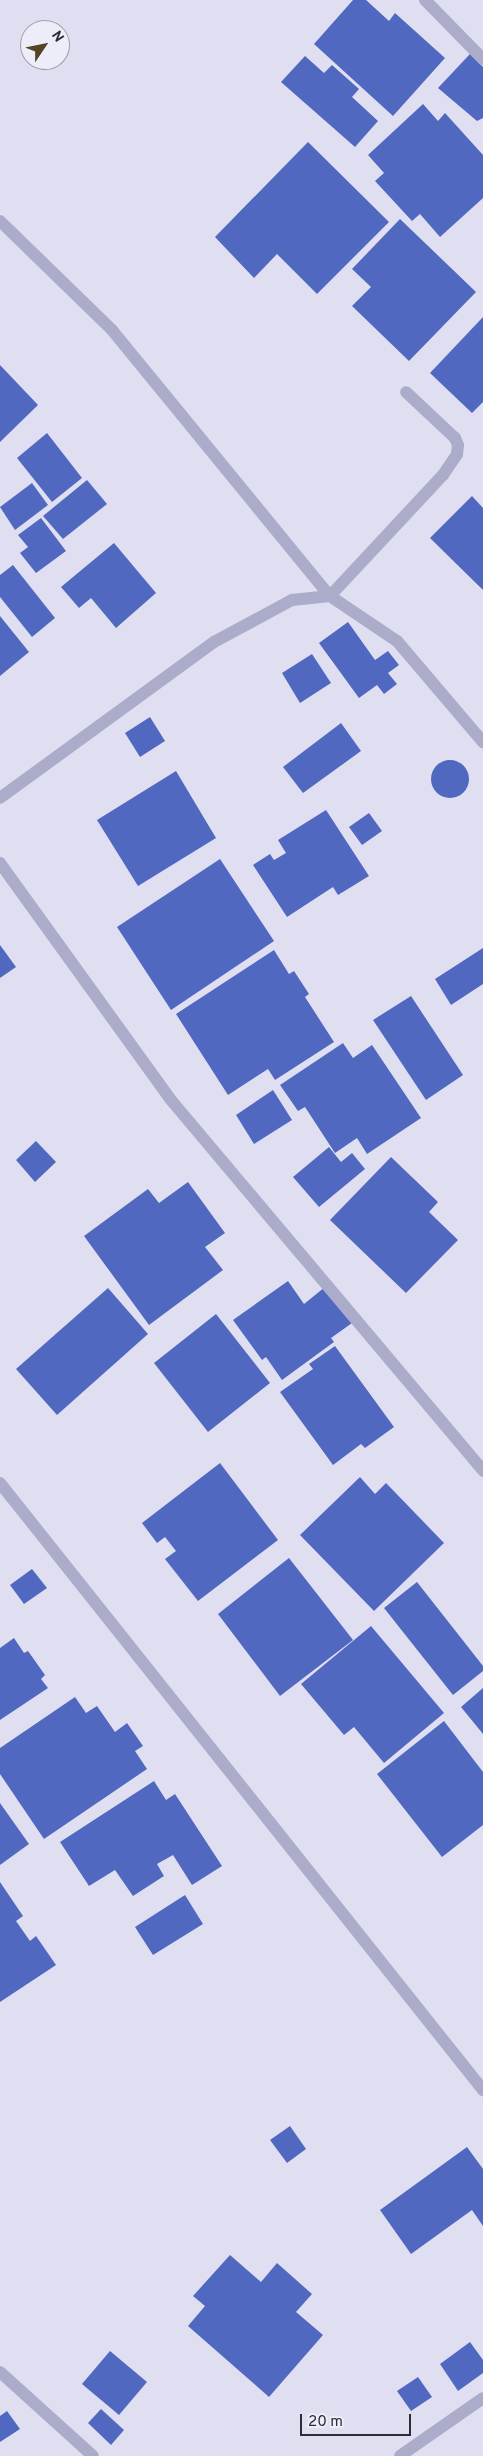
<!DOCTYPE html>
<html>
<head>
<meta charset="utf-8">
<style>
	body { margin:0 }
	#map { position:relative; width:483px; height:2456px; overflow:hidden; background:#e0dff2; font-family:Overpass,sans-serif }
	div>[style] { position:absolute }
	.building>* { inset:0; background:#5068bf }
	.round { border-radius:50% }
	.minor>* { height:12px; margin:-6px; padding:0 6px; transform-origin:6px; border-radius:6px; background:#abacc9 }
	span { translate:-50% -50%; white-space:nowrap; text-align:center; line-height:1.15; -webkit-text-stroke:5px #edecf9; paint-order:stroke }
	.north { position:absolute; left:20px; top:20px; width:50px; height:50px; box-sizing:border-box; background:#edecf9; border:1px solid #9f9fac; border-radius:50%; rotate:56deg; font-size:14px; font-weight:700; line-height:20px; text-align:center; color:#2a2c38 }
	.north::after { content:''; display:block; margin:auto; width:18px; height:22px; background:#574222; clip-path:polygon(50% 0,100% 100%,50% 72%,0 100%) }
	.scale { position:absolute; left:300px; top:2414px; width:111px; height:22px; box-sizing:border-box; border:2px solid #2a2c38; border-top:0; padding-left:6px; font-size:15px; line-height:18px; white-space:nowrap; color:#2a2c38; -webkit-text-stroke:4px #edecf9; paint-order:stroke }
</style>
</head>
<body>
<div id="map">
	<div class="building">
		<i style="clip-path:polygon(353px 0,366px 0,389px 21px,395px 13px,445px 58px,393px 116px,314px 44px)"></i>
		<i style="clip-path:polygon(470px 54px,483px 67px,483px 118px,477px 121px,438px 88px)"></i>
		<i style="clip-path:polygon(305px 56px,324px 73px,332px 65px,359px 89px,352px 97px,378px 121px,355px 147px,281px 82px)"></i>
		<i style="clip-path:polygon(423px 104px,438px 121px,445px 113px,483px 155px,483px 198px,440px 237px,420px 214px,412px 221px,375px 181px,384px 173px,368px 155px)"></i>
		<i style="clip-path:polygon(308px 142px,389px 222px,317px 294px,277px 254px,254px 278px,215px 237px)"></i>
		<i style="clip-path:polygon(400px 219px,476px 292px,409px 361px,352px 306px,371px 287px,352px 269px)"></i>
		<i style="clip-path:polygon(483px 317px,483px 402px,472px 413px,430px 373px)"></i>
		<i style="clip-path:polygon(0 365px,38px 405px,0 442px)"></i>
		<i style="clip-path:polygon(47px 433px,82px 478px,52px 502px,17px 458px)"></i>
		<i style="clip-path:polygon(87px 480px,107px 504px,63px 539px,43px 516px)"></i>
		<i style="clip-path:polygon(32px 483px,48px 505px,15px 530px,0 507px)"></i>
		<i style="clip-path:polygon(472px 496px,483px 508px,483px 590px,430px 538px)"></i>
		<i style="clip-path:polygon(41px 518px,66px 551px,36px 573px,20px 553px,28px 547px,18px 535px)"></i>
		<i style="clip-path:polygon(114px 543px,156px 593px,116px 628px,91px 598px,79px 608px,61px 587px)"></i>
		<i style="clip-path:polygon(13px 565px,55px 618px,32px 637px,0 597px,0 575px)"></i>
		<i style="clip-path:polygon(0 616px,29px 652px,0 676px)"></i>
		<i style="clip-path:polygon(348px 622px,375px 660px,388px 651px,399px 665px,388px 673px,397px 684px,384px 694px,377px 685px,359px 698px,319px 643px)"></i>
		<i style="clip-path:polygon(312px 654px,331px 683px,300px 703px,282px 673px)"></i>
		<i style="clip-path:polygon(150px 717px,165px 741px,140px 757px,125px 733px)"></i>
		<i style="clip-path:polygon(341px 723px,361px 751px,303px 793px,283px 767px)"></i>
		<i class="round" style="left:431px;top:760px;width:38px;height:38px"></i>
		<i style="clip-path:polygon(176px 771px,216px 838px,138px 886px,97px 820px)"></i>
		<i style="clip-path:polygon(326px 810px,369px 876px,338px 895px,333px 887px,287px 917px,253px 865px,270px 854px,274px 860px,286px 853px,278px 840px)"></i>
		<i style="clip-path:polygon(369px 813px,382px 831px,362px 845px,349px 827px)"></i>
		<i style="clip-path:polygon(220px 859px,274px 941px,171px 1010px,117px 927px)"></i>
		<i style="clip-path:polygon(0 945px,16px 967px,0 978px)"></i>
		<i style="clip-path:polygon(483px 948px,483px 984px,451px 1005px,435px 979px)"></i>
		<i style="clip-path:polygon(274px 950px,289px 974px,294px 971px,309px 994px,305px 997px,334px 1042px,275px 1080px,268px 1069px,228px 1095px,176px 1014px)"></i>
		<i style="clip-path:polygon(411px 996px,463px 1075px,426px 1100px,373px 1020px)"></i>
		<i style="clip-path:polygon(343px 1043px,353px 1058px,372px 1045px,421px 1118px,367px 1154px,357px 1138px,335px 1153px,305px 1107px,298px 1111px,280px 1085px)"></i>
		<i style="clip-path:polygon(273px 1090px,292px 1120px,254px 1144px,236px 1115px)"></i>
		<i style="clip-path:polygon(36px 1141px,56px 1162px,35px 1182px,16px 1160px)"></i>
		<i style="clip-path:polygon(329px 1147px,341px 1162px,352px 1153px,365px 1169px,319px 1207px,293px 1177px)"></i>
		<i style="clip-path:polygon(391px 1157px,438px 1202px,429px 1212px,458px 1240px,406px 1293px,330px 1220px)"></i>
		<i style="clip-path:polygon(188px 1182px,225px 1233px,205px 1247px,223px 1270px,149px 1325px,84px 1236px,148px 1189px,159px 1203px)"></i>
		<i style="clip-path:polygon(288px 1281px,304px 1304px,325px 1287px,352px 1323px,331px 1338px,334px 1342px,282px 1380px,266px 1357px,262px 1360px,233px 1320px)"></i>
		<i style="clip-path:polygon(108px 1288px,148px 1334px,57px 1415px,16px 1369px)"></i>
		<i style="clip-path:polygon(216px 1314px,270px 1383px,208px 1432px,154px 1363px)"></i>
		<i style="clip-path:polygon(335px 1346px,394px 1427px,365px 1448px,361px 1444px,333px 1465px,280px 1392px,313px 1369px,309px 1364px)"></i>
		<i style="clip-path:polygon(220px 1463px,278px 1540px,198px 1601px,165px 1559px,176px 1551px,165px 1537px,157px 1543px,142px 1523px)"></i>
		<i style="clip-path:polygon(360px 1477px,375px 1494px,386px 1483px,444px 1543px,374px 1611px,300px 1535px)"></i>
		<i style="clip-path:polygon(289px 1558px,353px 1640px,280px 1696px,218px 1614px)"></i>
		<i style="clip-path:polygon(32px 1569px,47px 1588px,24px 1604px,10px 1585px)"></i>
		<i style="clip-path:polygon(417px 1582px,483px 1666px,483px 1671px,453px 1695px,384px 1608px)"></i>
		<i style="clip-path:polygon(371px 1626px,444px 1713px,384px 1763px,354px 1727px,344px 1735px,301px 1684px)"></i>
		<i style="clip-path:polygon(14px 1638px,24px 1653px,28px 1651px,45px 1675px,41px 1679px,48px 1688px,0 1720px,0 1648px)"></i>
		<i style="clip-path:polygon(483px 1688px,483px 1734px,461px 1707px)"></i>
		<i style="clip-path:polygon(75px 1697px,86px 1713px,97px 1706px,115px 1732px,127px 1723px,143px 1746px,135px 1751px,147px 1769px,44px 1839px,0 1774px,0 1748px)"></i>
		<i style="clip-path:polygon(444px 1721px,483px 1772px,483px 1825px,442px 1857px,377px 1774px)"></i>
		<i style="clip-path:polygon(154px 1781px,166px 1800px,175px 1794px,222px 1866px,192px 1885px,173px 1855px,157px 1864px,164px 1876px,133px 1896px,115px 1870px,89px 1886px,60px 1842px)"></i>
		<i style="clip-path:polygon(0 1803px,29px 1844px,0 1865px)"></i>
		<i style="clip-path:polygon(0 1882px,23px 1916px,16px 1921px,30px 1941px,36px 1936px,56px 1965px,0 2002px)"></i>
		<i style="clip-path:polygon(185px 1895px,203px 1924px,153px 1955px,135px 1927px)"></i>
		<i style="clip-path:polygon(290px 2126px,306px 2149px,287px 2163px,270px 2140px)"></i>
		<i style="clip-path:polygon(467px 2147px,483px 2169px,483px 2226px,472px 2210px,411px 2254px,380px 2210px)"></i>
		<i style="clip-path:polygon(230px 2255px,261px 2282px,277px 2263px,312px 2294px,296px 2312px,323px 2335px,269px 2397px,188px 2326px,205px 2306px,193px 2296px)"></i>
		<i style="clip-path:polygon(470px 2342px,483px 2360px,483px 2373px,458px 2391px,440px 2364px)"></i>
		<i style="clip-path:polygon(110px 2351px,147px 2382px,119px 2415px,82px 2384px)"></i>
		<i style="clip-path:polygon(418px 2377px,432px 2397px,411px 2411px,397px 2391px)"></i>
		<i style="clip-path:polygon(101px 2409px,124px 2430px,111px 2445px,88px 2423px)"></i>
		<i style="clip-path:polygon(7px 2411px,20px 2429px,0 2442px,0 2416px)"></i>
	</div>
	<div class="minor">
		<i style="left:425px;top:0;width:83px;rotate:45.5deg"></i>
		<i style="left:0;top:221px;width:156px;rotate:44.2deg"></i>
		<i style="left:112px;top:330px;width:344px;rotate:50.7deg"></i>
		<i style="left:330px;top:596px;width:166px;rotate:-47deg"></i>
		<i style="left:443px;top:475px;width:25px;rotate:-56deg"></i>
		<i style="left:457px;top:454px;width:9px;rotate:-84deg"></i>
		<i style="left:458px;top:445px;width:8px;rotate:-113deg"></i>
		<i style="left:455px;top:438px;width:67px;rotate:-136.8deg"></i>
		<i style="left:0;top:798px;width:265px;rotate:-36.1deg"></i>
		<i style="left:214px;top:642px;width:89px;rotate:-28.3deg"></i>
		<i style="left:292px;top:600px;width:38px;rotate:-6deg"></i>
		<i style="left:330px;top:596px;width:81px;rotate:33.9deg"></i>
		<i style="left:397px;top:641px;width:133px;rotate:49.6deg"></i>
		<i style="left:0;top:863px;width:292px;rotate:54.2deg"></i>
		<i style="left:171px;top:1100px;width:485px;rotate:49.9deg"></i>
		<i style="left:0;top:1483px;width:776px;rotate:51.49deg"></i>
		<i style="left:0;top:2372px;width:125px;rotate:42.1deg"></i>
		<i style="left:400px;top:2456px;width:101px;rotate:-34.9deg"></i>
	</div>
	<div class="north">N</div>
	<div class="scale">20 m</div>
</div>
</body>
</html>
